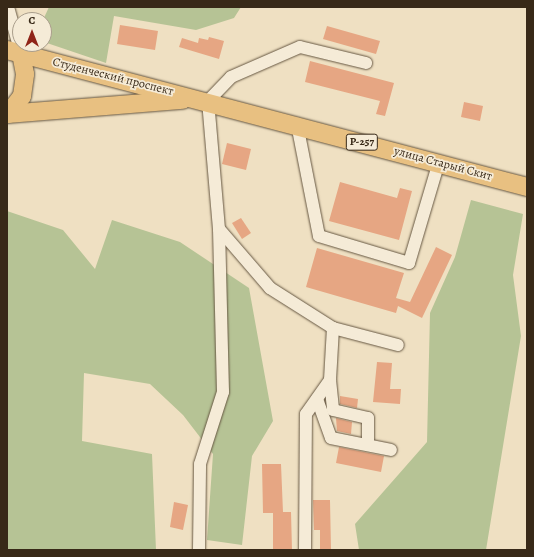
<!DOCTYPE html>
<html>
<head>
<meta charset="utf-8">
<style>
	body { margin:0 }
	#map { position:relative; width:534px; height:557px; overflow:hidden; background:#efe0c2; font-family:Alegreya,serif }
	div>[style] { position:absolute }
	.green>* { inset:0; background:#b6c395 }
	.building>* { inset:0; background:#e6a683 }
	.roads { filter:drop-shadow(0 0 1px #665742) drop-shadow(0 0 1px #665742) }
	.minor>* { height:12px; margin:-6px; padding:0 6px; transform-origin:6px; border-radius:6px; background:#f5ebd7 }
	.highway>* { height:18px; margin:-9px; padding:0 9px; transform-origin:9px; border-radius:9px; background:#e8c081 }
	span { translate:-50% -50%; white-space:nowrap; text-align:center; line-height:1.15; -webkit-text-stroke:3.5px #f5ebd7; paint-order:stroke }
	.shield-label span { padding:1px 3px; background:#f5ebd7; border:1px solid; border-radius:3px; -webkit-text-stroke-width:0 }
	.shield-label { font-size:11px; color:#382918; font-weight:700 }
	.street-label { font-size:12px; color:#382918 }
	.frame { position:absolute; inset:0; border:8px solid #382918; pointer-events:none }
	.north { position:absolute; left:12px; top:12px; width:40px; height:40px; box-sizing:border-box; background:#f5ebd7; border:1px solid #a99d8b; border-radius:50%; rotate:0deg; font-size:11px; font-weight:700; line-height:16px; text-align:center; color:#382918 }
	.north::after { content:''; display:block; margin:auto; width:14px; height:18px; background:#8f2418; clip-path:polygon(50% 0,100% 100%,50% 72%,0 100%) }
</style>
</head>
<body>
<div id="map">
	<div class="green">
		<i style="clip-path:polygon(49px 7px,241px 7px,234px 18px,196px 30px,114px 16px,106px 63px,44px 42px,43px 20px)"></i>
		<i style="clip-path:polygon(471px 200px,523px 214px,513px 275px,521px 336px,486px 550px,359px 550px,355px 524px,427px 442px,430px 313px,455px 257px)"></i>
		<i style="clip-path:polygon(7px 211px,63px 230px,95px 269px,112px 220px,180px 242px,249px 288px,273px 421px,252px 456px,242px 545px,207px 540px,213px 454px,183px 415px,150px 384px,84px 373px,82px 441px,152px 454px,156px 550px,7px 550px)"></i>
	</div>
	<div class="building">
		<i style="clip-path:polygon(120px 25px,158px 31px,155px 50px,117px 44px)"></i>
		<i style="clip-path:polygon(327px 26px,380px 41px,376px 54px,323px 39px)"></i>
		<i style="clip-path:polygon(209px 37px,224px 41px,219px 59px,179px 47px,182px 38px,198px 43px,199px 38px,208px 40px)"></i>
		<i style="clip-path:polygon(310px 61px,394px 83px,385px 116px,376px 114px,380px 101px,305px 82px)"></i>
		<i style="clip-path:polygon(464px 102px,483px 106px,480px 121px,461px 117px)"></i>
		<i style="clip-path:polygon(227px 143px,251px 149px,246px 170px,222px 164px)"></i>
		<i style="clip-path:polygon(340px 182px,397px 198px,400px 188px,412px 191px,399px 240px,329px 221px)"></i>
		<i style="clip-path:polygon(241px 218px,251px 233px,242px 239px,232px 223px)"></i>
		<i style="clip-path:polygon(436px 247px,452px 255px,422px 318px,398px 306px,396px 313px,306px 287px,317px 248px,404px 273px,396px 298px,410px 302px)"></i>
		<i style="clip-path:polygon(377px 362px,392px 363px,390px 389px,401px 389px,400px 404px,373px 402px)"></i>
		<i style="clip-path:polygon(340px 396px,358px 399px,357px 408px,340px 404px)"></i>
		<i style="clip-path:polygon(336px 418px,352px 422px,351px 434px,337px 431px)"></i>
		<i style="clip-path:polygon(339px 447px,384px 456px,381px 472px,336px 463px)"></i>
		<i style="clip-path:polygon(262px 464px,281px 464px,283px 512px,291px 512px,292px 550px,273px 550px,273px 513px,263px 513px)"></i>
		<i style="clip-path:polygon(313px 500px,330px 500px,331px 550px,320px 550px,320px 530px,314px 530px)"></i>
		<i style="clip-path:polygon(174px 502px,188px 505px,183px 530px,170px 527px)"></i>
	</div>
	<div class="roads">
		<div class="minor">
			<i style="left:8px;top:7px;width:49px;rotate:74.5deg"></i>
			<i style="left:297px;top:124px;width:114px;rotate:78.9deg"></i>
			<i style="left:319px;top:236px;width:94px;rotate:16.7deg"></i>
			<i style="left:409px;top:263px;width:105px;rotate:-73.5deg"></i>
			<i style="left:333px;top:328px;width:67px;rotate:14.7deg"></i>
			<i style="left:330px;top:380px;width:30px;rotate:84deg"></i>
			<i style="left:333px;top:410px;width:36px;rotate:13deg"></i>
			<i style="left:368px;top:418px;width:27px;rotate:90deg"></i>
			<i style="left:317px;top:399px;width:41px;rotate:70.3deg"></i>
			<i style="left:331px;top:438px;width:61px;rotate:11.3deg"></i>
			<i style="left:199px;top:550px;width:86px;rotate:-89.3deg"></i>
			<i style="left:200px;top:464px;width:76px;rotate:-72.3deg"></i>
			<i style="left:223px;top:392px;width:163px;rotate:-91.4deg"></i>
			<i style="left:305px;top:550px;width:136px;rotate:-89.6deg"></i>
			<i style="left:306px;top:414px;width:42px;rotate:-54.8deg"></i>
			<i style="left:330px;top:380px;width:52px;rotate:-86.7deg"></i>
			<i style="left:333px;top:328px;width:75px;rotate:-147.6deg"></i>
			<i style="left:270px;top:288px;width:78px;rotate:-130.8deg"></i>
			<i style="left:219px;top:229px;width:128px;rotate:-94.9deg"></i>
			<i style="left:208px;top:101px;width:33px;rotate:-46deg"></i>
			<i style="left:231px;top:77px;width:75px;rotate:-23.5deg"></i>
			<i style="left:300px;top:47px;width:68px;rotate:13.6deg"></i>
		</div>
		<div class="highway">
			<i style="left:7px;top:50px;width:538px;rotate:14.76deg"></i>
			<i style="left:7px;top:114px;width:176px;rotate:-4.6deg"></i>
			<i style="left:8px;top:114px;width:23px;rotate:-52deg"></i>
			<i style="left:22px;top:96px;width:22px;rotate:-82deg"></i>
			<i style="left:25px;top:74px;width:20px;rotate:-101deg"></i>
		</div>
	</div>
	<div class="shield-label">
		<span style="left:362px;top:142px">Р-257</span>
	</div>
	<div class="street-label">
		<span style="left:113px;top:77px;rotate:14deg">Студенческий проспект</span>
		<span style="left:443px;top:164px;rotate:15deg">улица Старый Скит</span>
	</div>
	<div class="frame"></div>
	<div class="north">С</div>
</div>
</body>
</html>
